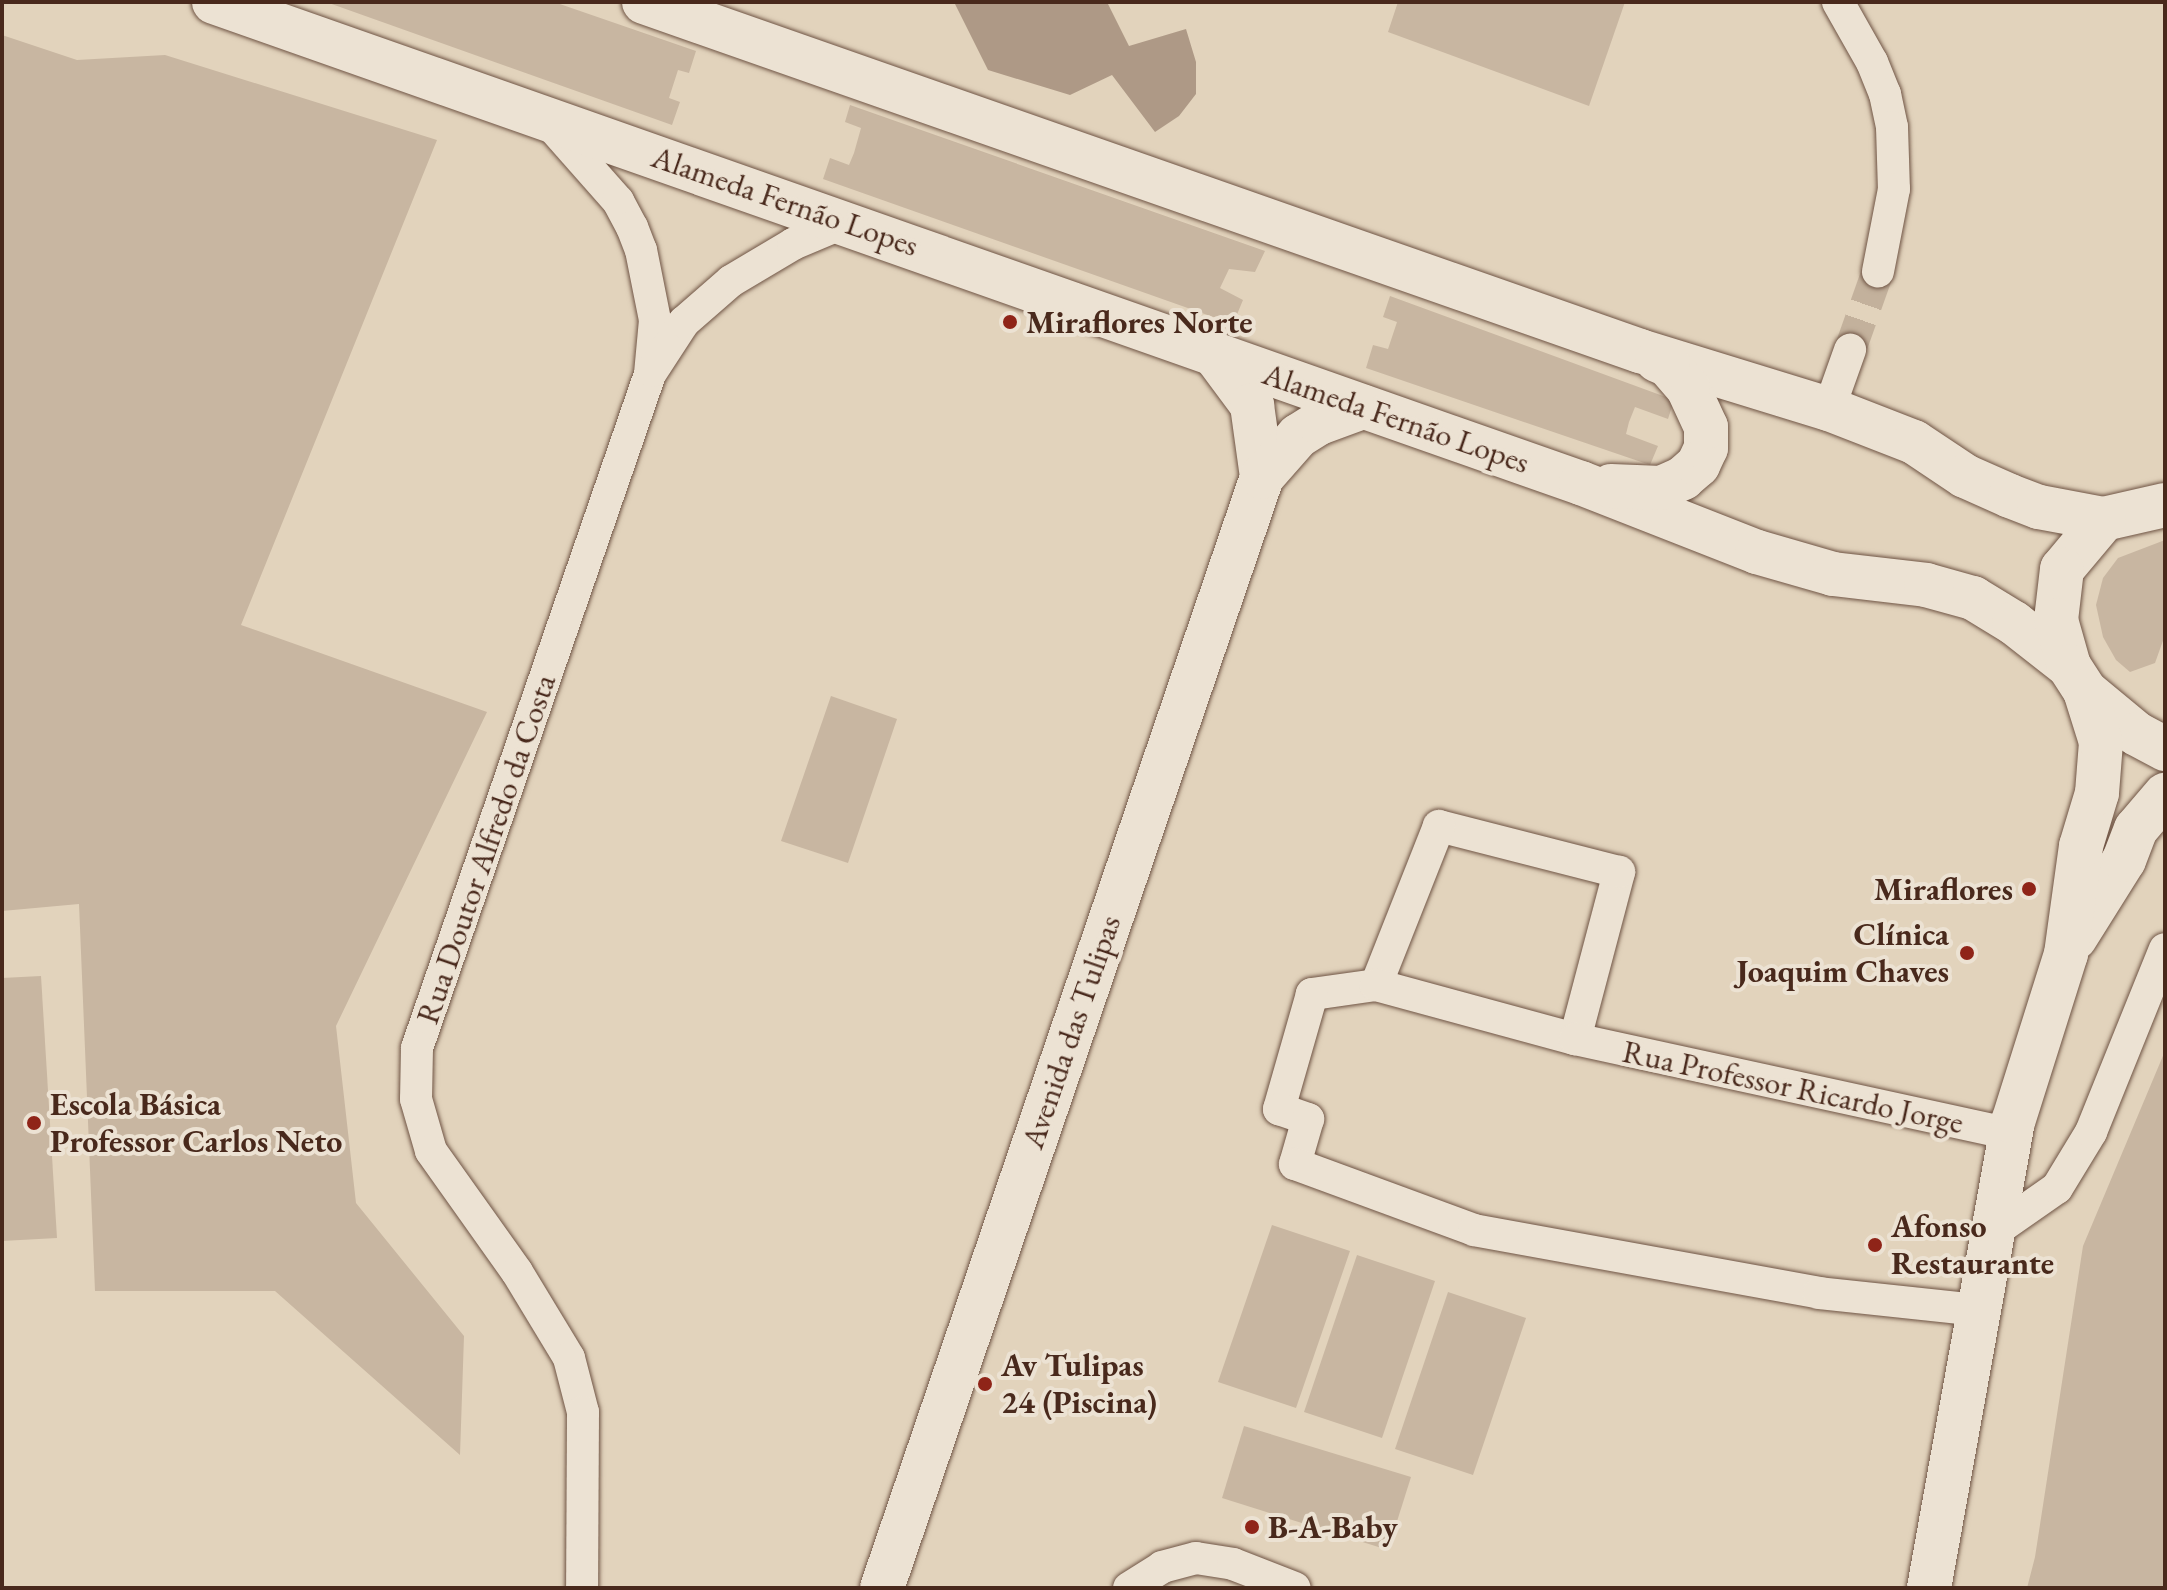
<!DOCTYPE html>
<html>
<head>
<meta charset="utf-8">
<style>
	body { margin:0 }
	#map { position:relative; width:2167px; height:1590px; overflow:hidden; background:#e2d3bc; font-family:"EB Garamond",serif }
	div>[style] { position:absolute }
	.green>* { inset:0; background:#c8b6a1 }
	.water>* { inset:0; background:#ae9986 }
	.street-tunnel>* { height:32px; margin-top:-16px; transform-origin:0; background:repeating-linear-gradient(90deg,#c3b19c 0 32px,transparent 0 48px) }
	.roads { filter:drop-shadow(0 0 2px #6f5444) drop-shadow(0 0 2px #6f5444) }
	.street>* { height:32px; margin:-16px; padding:0 16px; transform-origin:16px; border-radius:16px; background:#ece2d3 }
	.secondary>* { height:44px; margin:-22px; padding:0 22px; transform-origin:22px; border-radius:22px; background:#ece2d3 }
	.dots>* { width:22px; height:22px; translate:-50% -50%; box-sizing:border-box; border:4px solid #ece2d3; border-radius:50% }
	span { translate:-50% -50%; white-space:nowrap; text-align:center; line-height:1.15; -webkit-text-stroke:8px #ece2d3; paint-order:stroke }
	.street-label { font-size:32px; color:#49291c }
	.poi-label { font-size:32px; color:#49291c; font-weight:700 }
	.left { translate:0 -50%; text-align:left }
	.right { translate:-100% -50%; text-align:right }
	.frame { position:absolute; inset:0; border:4px solid #49291c; pointer-events:none }
</style>
</head>
<body>
<div id="map">
	<div class="green">
		<i style="clip-path:polygon(326px 2px,554px 2px,696px 51px,689px 73px,678px 70px,669px 98px,680px 102px,672px 125px)"></i>
		<i style="clip-path:polygon(1398px 2px,1625px 2px,1589px 106px,1388px 32px)"></i>
		<i style="clip-path:polygon(2px 35px,77px 60px,165px 55px,437px 140px,241px 625px,487px 712px,336px 1026px,356px 1203px,464px 1336px,460px 1455px,275px 1291px,95px 1291px,79px 904px,2px 911px)"></i>
		<i style="clip-path:polygon(850px 105px,1265px 251px,1255px 272px,1229px 269px,1220px 288px,1243px 300px,1233px 324px,823px 179px,830px 158px,849px 165px,854px 153px,861px 128px,845px 122px)"></i>
		<i style="clip-path:polygon(1390px 296px,1674px 400px,1668px 419px,1635px 407px,1629px 422px,1626px 434px,1658px 446px,1650px 465px,1366px 368px,1373px 345px,1388px 349px,1397px 322px,1383px 317px)"></i>
		<i style="clip-path:polygon(2165px 540px,2165px 635px,2155px 663px,2130px 672px,2116px 660px,2103px 637px,2096px 605px,2103px 578px,2118px 558px)"></i>
		<i style="clip-path:polygon(831px 696px,897px 719px,848px 863px,781px 841px)"></i>
		<i style="clip-path:polygon(41px 976px,57px 1238px,2px 1241px,2px 978px)"></i>
		<i style="clip-path:polygon(2165px 1051px,2165px 1588px,2027px 1588px,2035px 1557px,2083px 1246px)"></i>
		<i style="clip-path:polygon(1272px 1225px,1350px 1251px,1296px 1408px,1218px 1382px)"></i>
		<i style="clip-path:polygon(1357px 1255px,1435px 1281px,1382px 1438px,1304px 1412px)"></i>
		<i style="clip-path:polygon(1448px 1292px,1526px 1318px,1473px 1475px,1395px 1449px)"></i>
		<i style="clip-path:polygon(1244px 1426px,1411px 1477px,1388px 1550px,1222px 1498px)"></i>
	</div>
	<div class="water">
		<i style="clip-path:polygon(954px 2px,1107px 2px,1129px 46px,1186px 29px,1196px 62px,1196px 94px,1179px 116px,1155px 132px,1112px 75px,1070px 95px,988px 70px)"></i>
	</div>
	<div class="street-tunnel">
		<i style="left:1850px;top:350px;width:84px;rotate:-70.5deg"></i>
	</div>
	<div class="roads">
		<div class="street">
			<i style="left:1838px;top:2px;width:69px;rotate:60.5deg"></i>
			<i style="left:1872px;top:62px;width:35px;rotate:68deg"></i>
			<i style="left:1885px;top:94px;width:34px;rotate:78deg"></i>
			<i style="left:1892px;top:127px;width:62px;rotate:88.2deg"></i>
			<i style="left:1894px;top:189px;width:84px;rotate:101deg"></i>
			<i style="left:548px;top:122px;width:106px;rotate:48.5deg"></i>
			<i style="left:618px;top:201px;width:30px;rotate:62deg"></i>
			<i style="left:632px;top:227px;width:25px;rotate:69deg"></i>
			<i style="left:641px;top:250px;width:71px;rotate:78.7deg"></i>
			<i style="left:655px;top:320px;width:54px;rotate:95.3deg"></i>
			<i style="left:650px;top:374px;width:713px;rotate:109.07deg"></i>
			<i style="left:417px;top:1048px;width:51px;rotate:91.1deg"></i>
			<i style="left:416px;top:1099px;width:54px;rotate:73.9deg"></i>
			<i style="left:431px;top:1151px;width:148px;rotate:54.6deg"></i>
			<i style="left:517px;top:1272px;width:100px;rotate:58.8deg"></i>
			<i style="left:569px;top:1358px;width:56px;rotate:75.5deg"></i>
			<i style="left:583px;top:1412px;width:176px;rotate:90.3deg"></i>
			<i style="left:652px;top:371px;width:59px;rotate:-56.9deg"></i>
			<i style="left:684px;top:322px;width:62px;rotate:-41.1deg"></i>
			<i style="left:731px;top:281px;width:72px;rotate:-30.8deg"></i>
			<i style="left:793px;top:244px;width:56px;rotate:-22.9deg"></i>
			<i style="left:1829px;top:409px;width:63px;rotate:-70.4deg"></i>
			<i style="left:1376px;top:985px;width:65px;rotate:172deg"></i>
			<i style="left:1312px;top:994px;width:120px;rotate:106deg"></i>
			<i style="left:1279px;top:1109px;width:31px;rotate:19deg"></i>
			<i style="left:1308px;top:1119px;width:47px;rotate:106.1deg"></i>
			<i style="left:1295px;top:1164px;width:191px;rotate:20.2deg"></i>
			<i style="left:1474px;top:1230px;width:351px;rotate:10.3deg"></i>
			<i style="left:1819px;top:1293px;width:159px;rotate:6.1deg"></i>
			<i style="left:1575px;top:1039px;width:173px;rotate:-75.2deg"></i>
			<i style="left:1619px;top:872px;width:186px;rotate:-165.7deg"></i>
			<i style="left:1439px;top:826px;width:171px;rotate:111.6deg"></i>
			<i style="left:1376px;top:985px;width:206px;rotate:15.2deg"></i>
			<i style="left:1575px;top:1039px;width:446px;rotate:12.3deg"></i>
			<i style="left:1991px;top:1234px;width:80px;rotate:-34.9deg"></i>
			<i style="left:2057px;top:1188px;width:66px;rotate:-58.7deg"></i>
			<i style="left:2091px;top:1132px;width:197px;rotate:-68deg"></i>
			<i style="left:1129px;top:1588px;width:39px;rotate:-32deg"></i>
			<i style="left:1162px;top:1567px;width:35px;rotate:-15deg"></i>
			<i style="left:1196px;top:1558px;width:37px;rotate:9deg"></i>
			<i style="left:1233px;top:1564px;width:66px;rotate:21.2deg"></i>
		</div>
		<div class="secondary">
			<i style="left:214px;top:2px;width:1449px;rotate:19.39deg"></i>
			<i style="left:1581px;top:483px;width:189px;rotate:21.4deg"></i>
			<i style="left:1757px;top:552px;width:79px;rotate:16.1deg"></i>
			<i style="left:1833px;top:574px;width:94px;rotate:6.7deg"></i>
			<i style="left:1926px;top:585px;width:49px;rotate:15.5deg"></i>
			<i style="left:1973px;top:598px;width:48px;rotate:31.4deg"></i>
			<i style="left:2014px;top:623px;width:70px;rotate:38deg"></i>
			<i style="left:644px;top:2px;width:1055px;rotate:19.31deg"></i>
			<i style="left:1640px;top:351px;width:198px;rotate:17.1deg"></i>
			<i style="left:1829px;top:409px;width:91px;rotate:21.2deg"></i>
			<i style="left:1914px;top:442px;width:61px;rotate:33.7deg"></i>
			<i style="left:1965px;top:476px;width:49px;rotate:24deg"></i>
			<i style="left:2010px;top:496px;width:31px;rotate:21deg"></i>
			<i style="left:2039px;top:507px;width:66px;rotate:10.5deg"></i>
			<i style="left:1214px;top:354px;width:64px;rotate:53.3deg"></i>
			<i style="left:1252px;top:405px;width:73px;rotate:82.1deg"></i>
			<i style="left:1611px;top:486px;width:50px;rotate:2.3deg"></i>
			<i style="left:1661px;top:488px;width:24px;rotate:-24deg"></i>
			<i style="left:1683px;top:478px;width:20px;rotate:-41deg"></i>
			<i style="left:1698px;top:465px;width:19px;rotate:-65deg"></i>
			<i style="left:1706px;top:448px;width:21px;rotate:-90deg"></i>
			<i style="left:1706px;top:427px;width:43px;rotate:-114.8deg"></i>
			<i style="left:1688px;top:388px;width:30px;rotate:-131deg"></i>
			<i style="left:1668px;top:365px;width:12px;rotate:-156deg"></i>
			<i style="left:2165px;top:505px;width:63px;rotate:167.1deg"></i>
			<i style="left:2104px;top:519px;width:65px;rotate:130deg"></i>
			<i style="left:2062px;top:569px;width:51px;rotate:96.7deg"></i>
			<i style="left:2056px;top:620px;width:48px;rotate:74.2deg"></i>
			<i style="left:2069px;top:666px;width:30px;rotate:57deg"></i>
			<i style="left:2085px;top:691px;width:67px;rotate:39.6deg"></i>
			<i style="left:2137px;top:734px;width:32px;rotate:28deg"></i>
			<i style="left:2075px;top:938px;width:92px;rotate:-57.9deg"></i>
			<i style="left:2124px;top:860px;width:33px;rotate:-69deg"></i>
			<i style="left:2136px;top:829px;width:45px;rotate:-49.5deg"></i>
			<i style="left:882px;top:1588px;width:1174px;rotate:-71.12deg"></i>
			<i style="left:1262px;top:477px;width:55px;rotate:-48.7deg"></i>
			<i style="left:1298px;top:436px;width:25px;rotate:-32deg"></i>
			<i style="left:1319px;top:423px;width:47px;rotate:-20deg"></i>
			<i style="left:1929px;top:1588px;width:474px;rotate:-79.8deg"></i>
			<i style="left:2013px;top:1122px;width:176px;rotate:-72.5deg"></i>
			<i style="left:2066px;top:954px;width:109px;rotate:-82.1deg"></i>
			<i style="left:2081px;top:846px;width:55px;rotate:-73.2deg"></i>
			<i style="left:2097px;top:793px;width:51px;rotate:-85.5deg"></i>
			<i style="left:2101px;top:742px;width:53px;rotate:-107.4deg"></i>
		</div>
	</div>
	<div class="dots">
		<i style="left:1010px;top:322px;background:#8f2418"></i>
		<i style="left:2029px;top:889px;background:#8f2418"></i>
		<i style="left:1967px;top:953px;background:#8f2418"></i>
		<i style="left:34px;top:1123px;background:#8f2418"></i>
		<i style="left:1875px;top:1245px;background:#8f2418"></i>
		<i style="left:985px;top:1384px;background:#8f2418"></i>
		<i style="left:1252px;top:1527px;background:#8f2418"></i>
	</div>
	<div class="street-label">
		<span style="left:785px;top:201px;rotate:19deg">Alameda Fernão Lopes</span>
		<span style="left:1396px;top:418px;rotate:19deg">Alameda Fernão Lopes</span>
		<span style="left:486px;top:849px;rotate:-71deg">Rua Doutor Alfredo da Costa</span>
		<span style="left:1071px;top:1032px;rotate:-71deg">Avenida das Tulipas</span>
		<span style="left:1793px;top:1087px;rotate:12deg">Rua Professor Ricardo Jorge</span>
	</div>
	<div class="poi-label">
		<span class="left" style="left:1026px;top:322px">Miraflores Norte</span>
		<span class="right" style="left:2013px;top:889px">Miraflores</span>
		<span class="right" style="left:1949px;top:953px">Clínica<br>Joaquim Chaves</span>
		<span class="left" style="left:50px;top:1123px">Escola Básica<br>Professor Carlos Neto</span>
		<span class="left" style="left:1891px;top:1245px">Afonso<br>Restaurante</span>
		<span class="left" style="left:1001px;top:1384px">Av Tulipas<br>24 (Piscina)</span>
		<span class="left" style="left:1268px;top:1527px">B-A-Baby</span>
	</div>
	<div class="frame"></div>
</div>
</body>
</html>
